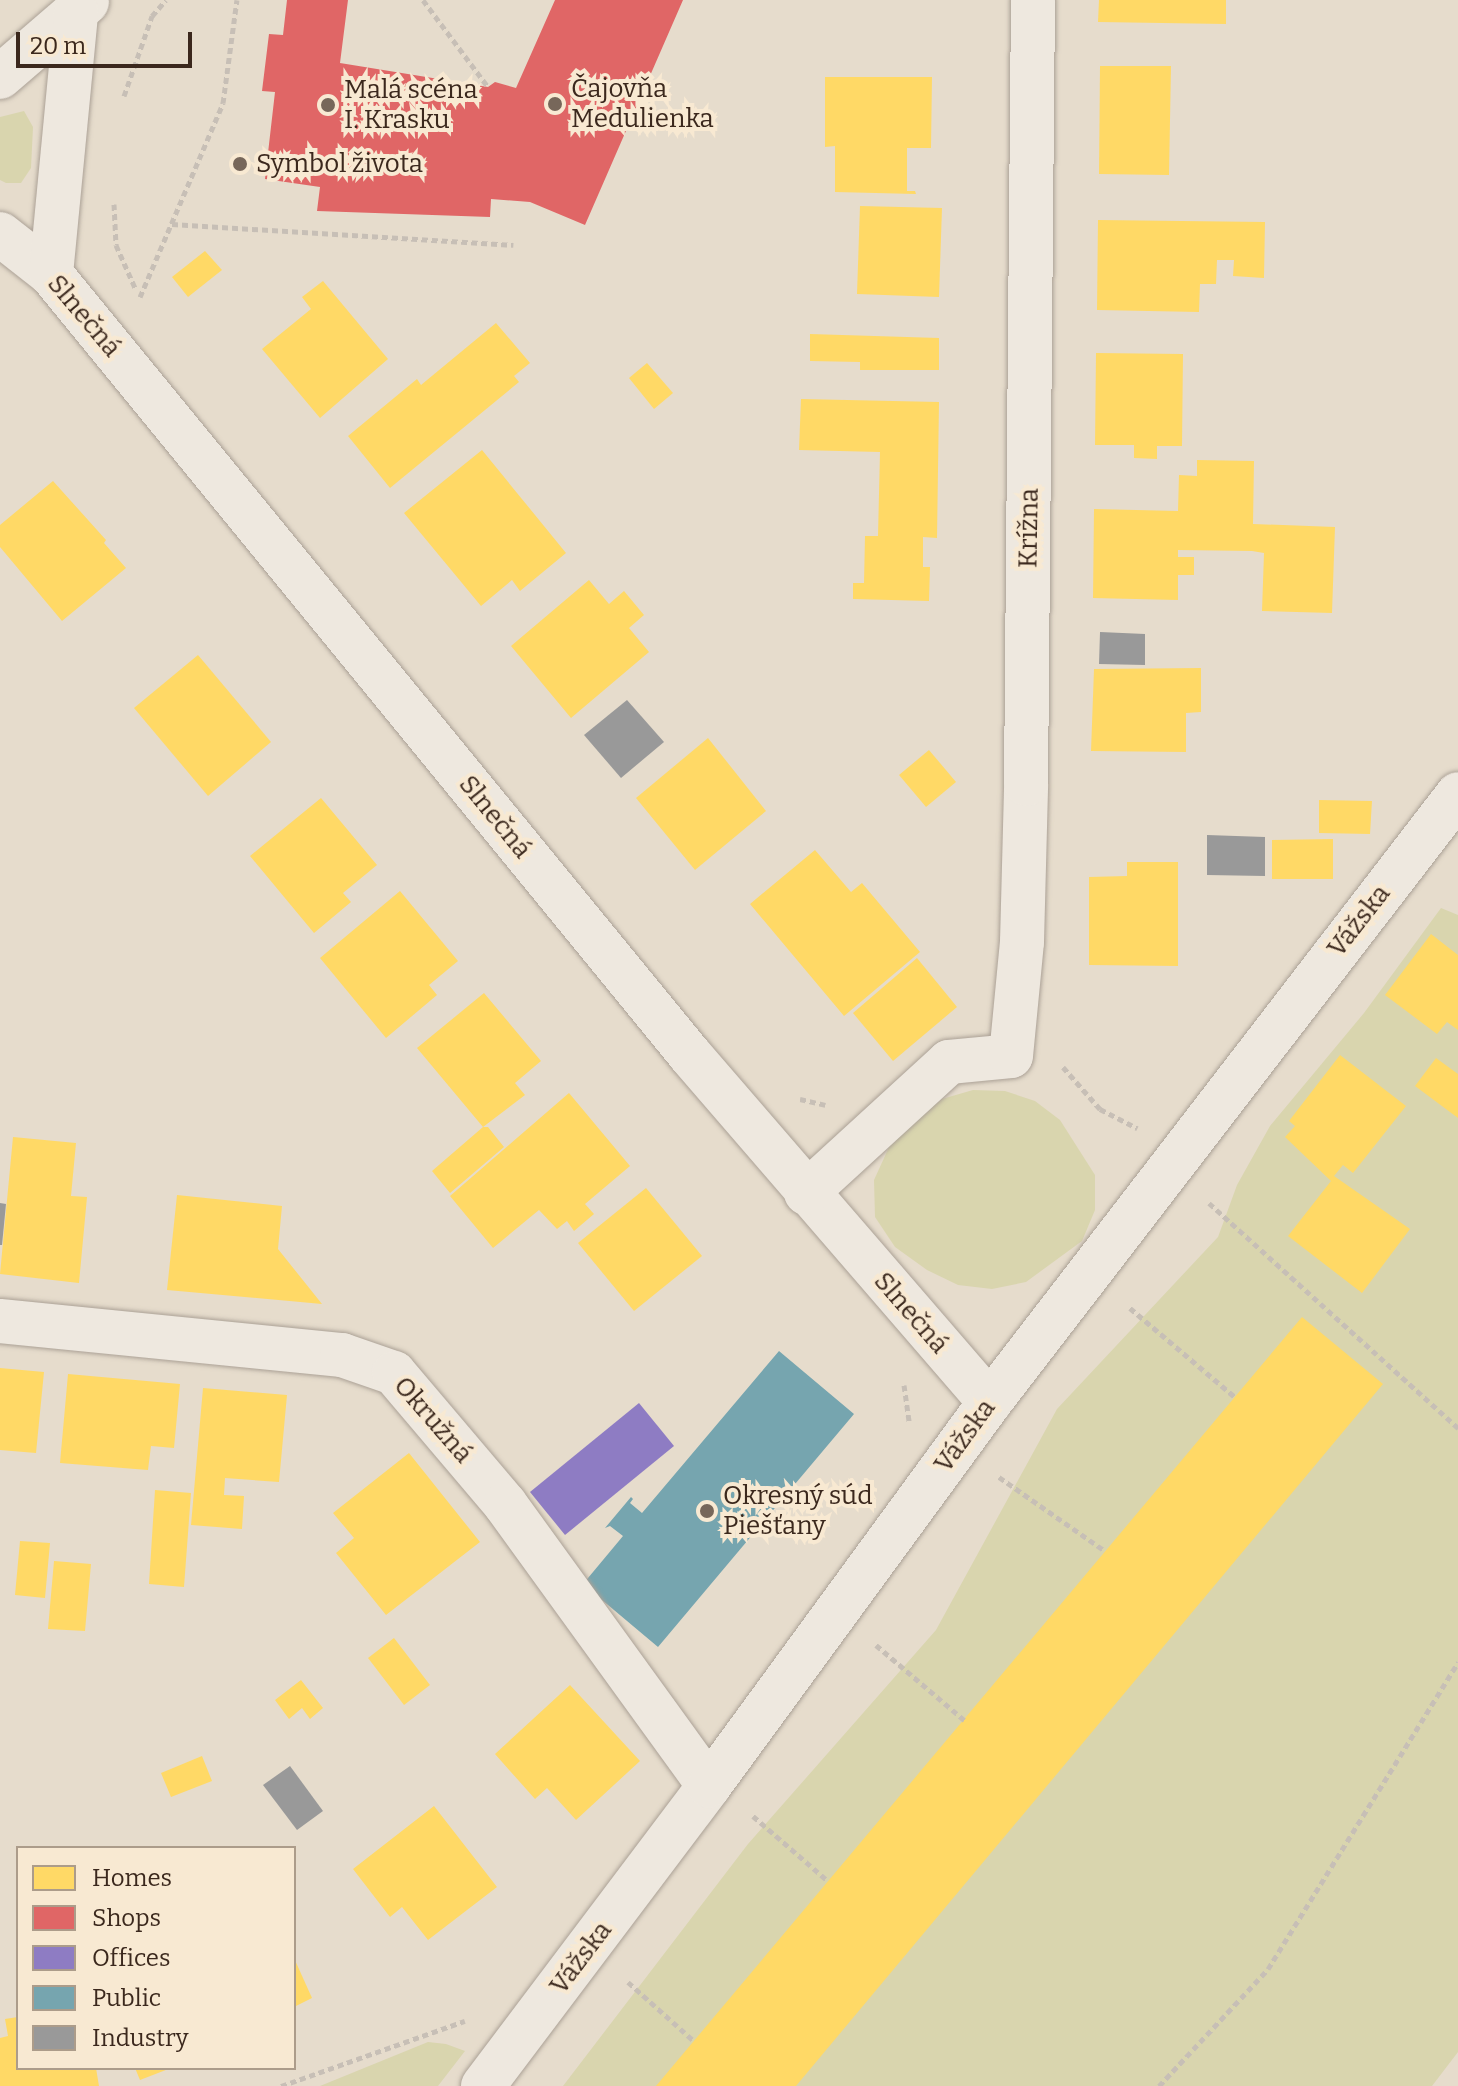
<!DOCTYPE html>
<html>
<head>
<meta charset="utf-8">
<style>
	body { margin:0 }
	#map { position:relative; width:1458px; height:2086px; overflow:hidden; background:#e6dccc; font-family:Bitter,serif }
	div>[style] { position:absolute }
	.green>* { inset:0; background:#d9d5ae }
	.homes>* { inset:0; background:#ffd966 }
	.shops>* { inset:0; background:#e06666 }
	.offices>* { inset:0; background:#8e7cc3 }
	.public>* { inset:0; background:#76a5af }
	.industry>* { inset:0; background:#999 }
	.path>* { height:5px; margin-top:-2.5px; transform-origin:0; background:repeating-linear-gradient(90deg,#c7bfb6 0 6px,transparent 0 10px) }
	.roads { filter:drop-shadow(0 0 2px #aba196) drop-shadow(0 0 2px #aba196) }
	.minor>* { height:44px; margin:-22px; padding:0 22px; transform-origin:22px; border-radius:22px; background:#eee8df }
	.dots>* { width:22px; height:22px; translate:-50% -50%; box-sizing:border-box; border:4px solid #f8e9d2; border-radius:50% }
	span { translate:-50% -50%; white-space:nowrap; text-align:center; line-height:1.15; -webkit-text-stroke:8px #f8e9d2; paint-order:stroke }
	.poi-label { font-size:26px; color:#3b281d }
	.left { translate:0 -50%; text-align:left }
	.street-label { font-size:26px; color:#3b281d }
	.legend { position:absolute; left:16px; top:1846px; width:280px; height:224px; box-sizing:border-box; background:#f8e9d2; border:2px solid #ac9c8a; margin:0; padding:10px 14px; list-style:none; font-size:24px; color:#3b281d }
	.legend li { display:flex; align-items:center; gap:16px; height:40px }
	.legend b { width:40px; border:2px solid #ac9c8a }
	.scale { position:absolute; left:16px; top:32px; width:176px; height:36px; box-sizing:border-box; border:4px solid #3b281d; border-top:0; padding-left:10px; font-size:24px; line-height:28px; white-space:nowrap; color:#3b281d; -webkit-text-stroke:6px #f8e9d2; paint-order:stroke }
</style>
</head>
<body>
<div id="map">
	<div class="green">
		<i style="clip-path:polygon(24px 111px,33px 127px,31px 168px,21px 183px,6px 183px,0 180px,0 117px)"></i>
		<i style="clip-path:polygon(1441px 908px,1458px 915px,1458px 2052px,1432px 2086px,563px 2086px,748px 1844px,936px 1630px,1057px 1409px,1218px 1237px,1237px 1185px,1270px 1126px,1364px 1013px)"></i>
		<i style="clip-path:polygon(973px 1090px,1005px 1091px,1035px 1101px,1060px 1120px,1095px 1175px,1095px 1210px,1082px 1241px,1026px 1282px,992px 1289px,958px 1285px,927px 1270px,895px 1247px,875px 1217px,874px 1180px,890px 1145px,915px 1119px,942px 1099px)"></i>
		<i style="clip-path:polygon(428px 2042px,446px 2044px,465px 2051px,438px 2086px,320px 2086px)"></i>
	</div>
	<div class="homes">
		<i style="clip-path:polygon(1099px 0,1226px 0,1226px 24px,1098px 22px)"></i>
		<i style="clip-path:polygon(1100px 66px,1171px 66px,1169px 175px,1099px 174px)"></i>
		<i style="clip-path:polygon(825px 77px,932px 77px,931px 148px,907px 148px,907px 191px,915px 191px,916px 194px,835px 192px,835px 146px,825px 147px)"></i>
		<i style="clip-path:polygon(860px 206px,942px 208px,939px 297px,857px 294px)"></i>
		<i style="clip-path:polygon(1098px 220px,1265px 222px,1264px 278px,1233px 276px,1234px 260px,1217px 260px,1216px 284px,1200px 284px,1199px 312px,1097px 310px)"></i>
		<i style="clip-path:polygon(205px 251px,222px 270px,188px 297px,172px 277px)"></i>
		<i style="clip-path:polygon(323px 281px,388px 359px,320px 418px,262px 349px,311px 309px,302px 297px)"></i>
		<i style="clip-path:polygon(496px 323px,530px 363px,514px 376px,519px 382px,390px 488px,348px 436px,417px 379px,421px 385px)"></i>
		<i style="clip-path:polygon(810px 334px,939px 338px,939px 370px,860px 370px,860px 362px,810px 361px)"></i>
		<i style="clip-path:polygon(1096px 353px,1183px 354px,1182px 446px,1157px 446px,1157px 459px,1134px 458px,1134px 445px,1095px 445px)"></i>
		<i style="clip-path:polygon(647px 363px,673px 393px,654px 409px,629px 378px)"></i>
		<i style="clip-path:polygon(801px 399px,939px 402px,937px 538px,923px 537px,923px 567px,930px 567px,929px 601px,853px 599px,853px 583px,864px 583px,865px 536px,878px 536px,880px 452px,799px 450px)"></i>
		<i style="clip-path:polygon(482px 450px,566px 553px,520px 591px,512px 580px,481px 606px,404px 513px)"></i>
		<i style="clip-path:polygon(1197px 460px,1254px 461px,1253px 524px,1335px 527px,1332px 613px,1262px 611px,1264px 553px,1252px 551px,1178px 550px,1178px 557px,1194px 557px,1194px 575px,1178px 575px,1178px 600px,1093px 598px,1094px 509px,1178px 511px,1179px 475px,1197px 476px)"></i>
		<i style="clip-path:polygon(53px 481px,106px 540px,104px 543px,126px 568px,62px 621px,0 547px,0 525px)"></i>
		<i style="clip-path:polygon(589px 580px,609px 604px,624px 591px,644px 615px,629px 628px,649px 652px,571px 718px,511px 646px)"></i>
		<i style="clip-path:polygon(198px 655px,271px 742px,208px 796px,134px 708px)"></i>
		<i style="clip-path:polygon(1201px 668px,1201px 712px,1186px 713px,1186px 752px,1091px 751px,1094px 669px)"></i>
		<i style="clip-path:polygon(708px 738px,766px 811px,695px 870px,636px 798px)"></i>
		<i style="clip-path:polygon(929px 750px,956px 782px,926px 807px,899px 775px)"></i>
		<i style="clip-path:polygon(321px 798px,377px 865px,343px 893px,351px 902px,314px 933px,250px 856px)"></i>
		<i style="clip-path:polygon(1319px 800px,1372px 801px,1370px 834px,1319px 833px)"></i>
		<i style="clip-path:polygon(1333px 839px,1333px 879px,1272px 879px,1272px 840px)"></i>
		<i style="clip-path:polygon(815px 850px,851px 892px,862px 883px,920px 952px,844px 1016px,750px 904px)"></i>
		<i style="clip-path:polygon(1127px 862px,1178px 862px,1178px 966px,1089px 965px,1089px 877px,1127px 876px)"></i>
		<i style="clip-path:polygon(400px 891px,458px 961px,429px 985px,437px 995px,386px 1038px,320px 958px)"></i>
		<i style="clip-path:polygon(1431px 934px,1458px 955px,1458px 1030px,1447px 1022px,1437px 1034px,1385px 995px)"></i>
		<i style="clip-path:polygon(917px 958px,957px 1007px,893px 1061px,853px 1013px)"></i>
		<i style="clip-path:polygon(484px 993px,541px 1061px,515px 1083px,525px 1095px,483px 1127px,488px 1127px,504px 1147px,450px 1193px,432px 1171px,483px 1127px,417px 1048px)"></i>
		<i style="clip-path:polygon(1340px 1055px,1406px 1106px,1353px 1173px,1343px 1165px,1334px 1176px,1410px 1229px,1362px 1293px,1288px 1236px,1331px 1181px,1285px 1137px,1295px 1126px,1289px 1121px)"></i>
		<i style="clip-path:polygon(1436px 1058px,1458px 1074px,1458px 1118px,1415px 1086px)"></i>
		<i style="clip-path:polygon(569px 1093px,630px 1166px,585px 1204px,594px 1214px,574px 1231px,567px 1221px,557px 1229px,539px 1210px,493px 1248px,450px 1196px)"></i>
		<i style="clip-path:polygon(13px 1137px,76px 1143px,71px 1196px,87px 1197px,79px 1283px,0 1274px)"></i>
		<i style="clip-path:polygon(646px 1188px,702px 1256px,634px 1311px,578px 1243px)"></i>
		<i style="clip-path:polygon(177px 1195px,282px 1206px,278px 1249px,322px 1304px,167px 1290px)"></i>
		<i style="clip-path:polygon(1302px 1317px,1383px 1384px,796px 2086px,656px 2086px)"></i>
		<i style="clip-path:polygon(0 1368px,44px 1372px,36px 1453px,0 1450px)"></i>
		<i style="clip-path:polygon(68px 1374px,180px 1384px,174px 1448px,151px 1446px,148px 1470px,60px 1463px)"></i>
		<i style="clip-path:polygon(203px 1388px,287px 1395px,279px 1482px,225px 1478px,224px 1495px,244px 1496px,242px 1529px,191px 1525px)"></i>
		<i style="clip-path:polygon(409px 1453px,480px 1542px,386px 1615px,336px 1553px,354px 1538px,333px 1513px)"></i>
		<i style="clip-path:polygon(155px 1490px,191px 1493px,184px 1587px,149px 1584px)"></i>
		<i style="clip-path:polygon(20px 1541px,50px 1543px,45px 1598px,15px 1595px)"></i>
		<i style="clip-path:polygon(54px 1561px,91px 1564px,85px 1631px,48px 1629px)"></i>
		<i style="clip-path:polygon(394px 1638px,430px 1685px,404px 1705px,368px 1658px)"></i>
		<i style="clip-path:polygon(301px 1680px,323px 1708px,310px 1719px,302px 1708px,289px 1719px,275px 1700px)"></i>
		<i style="clip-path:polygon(570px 1685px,640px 1761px,576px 1820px,547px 1788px,535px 1799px,495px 1754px)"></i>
		<i style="clip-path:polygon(202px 1756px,212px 1781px,171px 1797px,161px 1773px)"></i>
		<i style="clip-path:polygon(434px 1806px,497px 1887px,428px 1940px,402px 1907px,390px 1917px,353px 1869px)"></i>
		<i style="clip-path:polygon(294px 1958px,312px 1998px,294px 2007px)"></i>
		<i style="clip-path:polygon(18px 2017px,18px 2068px,96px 2068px,99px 2086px,0 2086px,0 2038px,8px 2036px,5px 2019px)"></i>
		<i style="clip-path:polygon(135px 2068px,171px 2068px,140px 2080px)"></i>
	</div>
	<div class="shops">
		<i style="clip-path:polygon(287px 0,348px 0,340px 63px,488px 87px,495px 82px,516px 88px,555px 0,683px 0,585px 225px,530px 202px,491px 199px,490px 217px,317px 211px,320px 187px,265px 179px,275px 92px,262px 91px,269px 34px,283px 35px)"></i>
	</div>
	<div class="offices">
		<i style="clip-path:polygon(639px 1403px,674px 1446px,565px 1535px,530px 1492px)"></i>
	</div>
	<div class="public">
		<i style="clip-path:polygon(779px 1351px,854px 1414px,658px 1647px,583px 1584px,623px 1536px,610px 1526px,605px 1528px,631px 1497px,633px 1499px,630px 1503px,642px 1513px)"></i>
	</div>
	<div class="industry">
		<i style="clip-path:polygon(1100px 632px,1145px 634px,1145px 665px,1099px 664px)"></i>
		<i style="clip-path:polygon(627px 700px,664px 742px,621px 778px,584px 735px)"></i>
		<i style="clip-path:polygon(1207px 835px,1265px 837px,1265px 876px,1207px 875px)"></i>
		<i style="clip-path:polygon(0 1203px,6px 1204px,2px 1245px,0 1245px)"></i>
		<i style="clip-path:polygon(290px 1766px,323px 1811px,297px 1830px,263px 1785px)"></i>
	</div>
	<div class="path">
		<i style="left:423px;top:0;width:109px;rotate:53.2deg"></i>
		<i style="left:124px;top:96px;width:85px;rotate:-70.7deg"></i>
		<i style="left:152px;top:16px;width:21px;rotate:-49deg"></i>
		<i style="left:114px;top:204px;width:41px;rotate:87.2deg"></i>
		<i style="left:116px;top:245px;width:49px;rotate:66deg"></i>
		<i style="left:172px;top:224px;width:342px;rotate:3.5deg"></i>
		<i style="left:140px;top:297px;width:211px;rotate:-66.8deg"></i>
		<i style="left:223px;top:103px;width:104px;rotate:-82.3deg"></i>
		<i style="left:1063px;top:1067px;width:56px;rotate:48.6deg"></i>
		<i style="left:1100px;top:1109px;width:42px;rotate:27.2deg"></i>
		<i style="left:800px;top:1099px;width:26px;rotate:13deg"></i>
		<i style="left:1209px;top:1203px;width:336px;rotate:42.1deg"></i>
		<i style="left:1130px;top:1308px;width:138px;rotate:40.3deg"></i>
		<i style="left:904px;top:1385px;width:37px;rotate:82deg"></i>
		<i style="left:999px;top:1477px;width:129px;rotate:34.9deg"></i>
		<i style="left:876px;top:1645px;width:116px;rotate:40.4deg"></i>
		<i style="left:753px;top:1816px;width:99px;rotate:40.9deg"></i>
		<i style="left:628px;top:1982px;width:89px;rotate:41.8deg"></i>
		<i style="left:281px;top:2086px;width:195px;rotate:-19.5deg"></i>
		<i style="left:1159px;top:2086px;width:160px;rotate:-47deg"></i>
		<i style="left:1268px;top:1969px;width:361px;rotate:-58.2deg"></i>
	</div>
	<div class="roads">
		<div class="minor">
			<i style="left:0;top:77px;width:115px;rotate:-40.8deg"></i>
			<i style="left:0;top:234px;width:65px;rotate:38.1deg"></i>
			<i style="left:51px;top:274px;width:1009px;rotate:50.71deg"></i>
			<i style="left:690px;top:1055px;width:459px;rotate:49.2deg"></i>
			<i style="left:51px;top:274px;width:263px;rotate:-84.5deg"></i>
			<i style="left:806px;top:1193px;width:194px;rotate:-42.5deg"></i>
			<i style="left:949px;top:1062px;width:62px;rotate:-5.5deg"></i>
			<i style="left:1011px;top:1056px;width:115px;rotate:-84.5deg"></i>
			<i style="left:1022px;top:942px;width:158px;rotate:-88.5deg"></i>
			<i style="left:1026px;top:784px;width:784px;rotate:-89.49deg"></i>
			<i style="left:0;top:1321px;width:344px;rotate:5.7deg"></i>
			<i style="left:342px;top:1355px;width:55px;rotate:19.1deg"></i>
			<i style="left:394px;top:1373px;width:172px;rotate:49.7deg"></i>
			<i style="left:505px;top:1504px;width:348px;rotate:54.1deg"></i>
			<i style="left:483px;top:2086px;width:376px;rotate:-53deg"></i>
			<i style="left:709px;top:1786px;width:476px;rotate:-53.8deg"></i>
			<i style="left:990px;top:1402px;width:767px;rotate:-52.41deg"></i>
		</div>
	</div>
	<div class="dots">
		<i style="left:555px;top:104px;background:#77675a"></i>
		<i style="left:328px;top:105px;background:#77675a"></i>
		<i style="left:240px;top:164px;background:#77675a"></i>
		<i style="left:707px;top:1511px;background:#77675a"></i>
	</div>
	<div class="poi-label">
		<span class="left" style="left:571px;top:104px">Čajovňa<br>Medulienka</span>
		<span class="left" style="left:344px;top:105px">Malá scéna<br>I. Krasku</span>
		<span class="left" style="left:256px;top:164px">Symbol života</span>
		<span class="left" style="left:723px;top:1511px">Okresný súd<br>Piešťany</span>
	</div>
	<div class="street-label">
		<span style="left:84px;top:316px;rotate:50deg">Slnečná</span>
		<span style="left:1029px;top:528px;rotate:-89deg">Krížna</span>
		<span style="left:495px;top:817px;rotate:51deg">Slnečná</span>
		<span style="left:1359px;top:921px;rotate:-52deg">Vážska</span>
		<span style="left:911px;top:1313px;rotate:49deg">Slnečná</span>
		<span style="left:433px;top:1420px;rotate:49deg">Okružná</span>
		<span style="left:965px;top:1436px;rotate:-54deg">Vážska</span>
		<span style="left:581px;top:1958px;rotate:-53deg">Vážska</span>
	</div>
	<ul class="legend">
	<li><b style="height:22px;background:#ffd966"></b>Homes</li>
	<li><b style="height:22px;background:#e06666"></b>Shops</li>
	<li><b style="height:22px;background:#8e7cc3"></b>Offices</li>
	<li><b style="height:22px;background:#76a5af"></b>Public</li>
	<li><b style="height:22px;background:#999"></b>Industry</li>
	</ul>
	<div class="scale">20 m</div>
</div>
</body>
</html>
